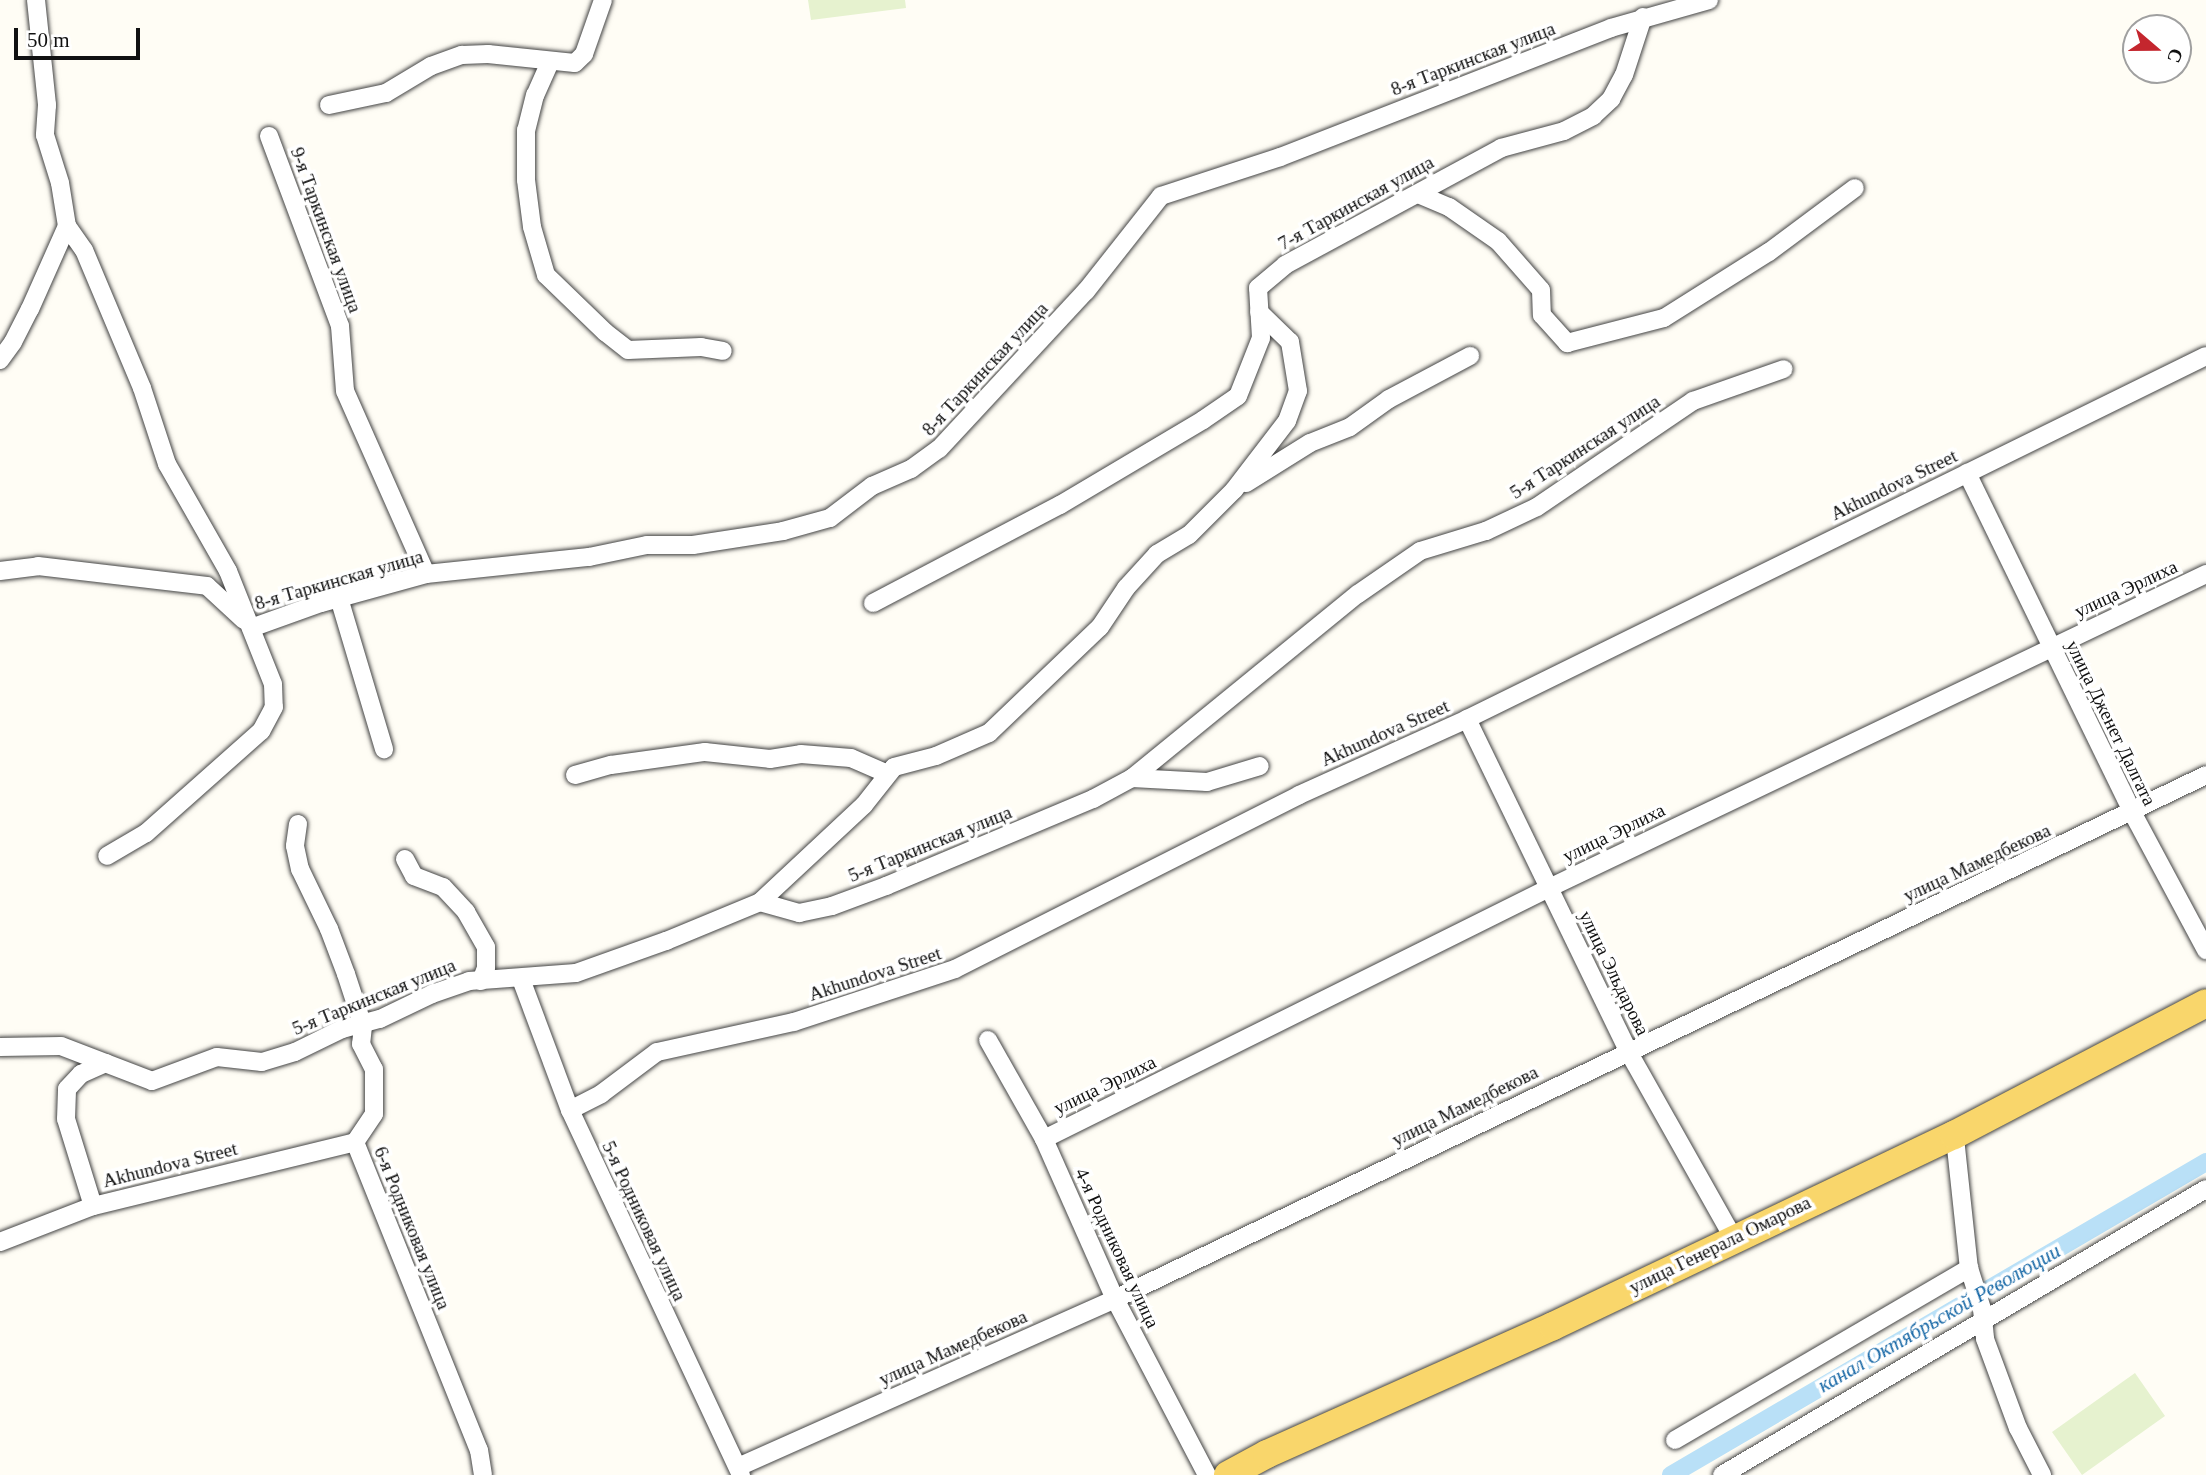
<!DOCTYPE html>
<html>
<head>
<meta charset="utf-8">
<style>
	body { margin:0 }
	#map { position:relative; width:2206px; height:1475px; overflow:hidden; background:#fffdf5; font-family:Georgia,serif }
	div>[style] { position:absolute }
	.pitch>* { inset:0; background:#e6f2cf }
	.canal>* { height:18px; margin:-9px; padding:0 9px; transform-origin:9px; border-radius:9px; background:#b9e0f7 }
	.roads { filter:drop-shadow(0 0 2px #444) drop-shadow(0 0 2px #444) }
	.street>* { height:18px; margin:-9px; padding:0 9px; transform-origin:9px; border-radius:9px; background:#fff }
	.primary>* { height:28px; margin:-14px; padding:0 14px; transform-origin:14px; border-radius:14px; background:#f9d66b }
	span { translate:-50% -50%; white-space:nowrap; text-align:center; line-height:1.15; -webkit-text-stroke:7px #fff; paint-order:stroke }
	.street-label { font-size:19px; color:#111 }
	.water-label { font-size:21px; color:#1768a6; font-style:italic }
	.north { position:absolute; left:2122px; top:14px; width:70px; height:70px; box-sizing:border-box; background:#fff; border:2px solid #a0a0a0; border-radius:50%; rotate:110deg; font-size:19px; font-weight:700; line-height:28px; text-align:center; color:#111 }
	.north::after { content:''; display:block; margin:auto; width:24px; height:32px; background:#c4262e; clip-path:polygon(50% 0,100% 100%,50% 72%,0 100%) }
	.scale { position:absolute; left:14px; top:28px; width:126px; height:32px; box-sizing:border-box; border:4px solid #111; border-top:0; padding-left:9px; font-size:21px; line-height:24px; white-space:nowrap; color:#111; -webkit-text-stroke:5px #fff; paint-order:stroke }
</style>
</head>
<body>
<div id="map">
	<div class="pitch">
		<i style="clip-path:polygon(808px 0,905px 0,906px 8px,811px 20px)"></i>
		<i style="clip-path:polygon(2135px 1373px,2165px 1416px,2082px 1475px,2052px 1432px)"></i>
	</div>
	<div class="canal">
		<i style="left:1671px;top:1475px;width:620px;rotate:-30.33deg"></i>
	</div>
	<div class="roads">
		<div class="street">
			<i style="left:36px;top:0;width:106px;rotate:84deg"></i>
			<i style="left:47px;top:105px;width:30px;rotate:94deg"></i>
			<i style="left:45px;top:135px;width:50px;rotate:72.6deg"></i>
			<i style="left:60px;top:183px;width:44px;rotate:80.8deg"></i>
			<i style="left:550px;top:62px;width:36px;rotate:114deg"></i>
			<i style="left:535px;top:95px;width:36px;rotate:104deg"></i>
			<i style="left:526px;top:130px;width:50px;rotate:90deg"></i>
			<i style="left:526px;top:180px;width:47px;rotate:82.7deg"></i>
			<i style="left:532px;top:227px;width:50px;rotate:73.7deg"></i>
			<i style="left:546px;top:275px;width:82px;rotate:44deg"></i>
			<i style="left:605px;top:332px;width:29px;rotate:38deg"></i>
			<i style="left:628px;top:350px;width:73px;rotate:-2.4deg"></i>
			<i style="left:701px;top:347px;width:22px;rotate:10deg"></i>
			<i style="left:329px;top:105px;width:58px;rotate:-11.9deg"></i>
			<i style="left:386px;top:93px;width:52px;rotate:-31deg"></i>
			<i style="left:431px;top:66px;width:33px;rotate:-20deg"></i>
			<i style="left:462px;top:55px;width:26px;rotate:-2deg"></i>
			<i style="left:488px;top:54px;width:87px;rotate:5.9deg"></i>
			<i style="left:575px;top:63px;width:13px;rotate:-45deg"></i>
			<i style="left:584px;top:54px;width:57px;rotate:-70.6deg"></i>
			<i style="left:269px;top:136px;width:203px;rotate:69.5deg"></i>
			<i style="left:340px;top:326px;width:65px;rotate:85.6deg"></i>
			<i style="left:345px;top:391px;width:200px;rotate:66.1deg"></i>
			<i style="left:1418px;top:194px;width:34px;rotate:23deg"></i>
			<i style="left:1449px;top:207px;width:60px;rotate:34.8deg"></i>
			<i style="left:1498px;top:241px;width:65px;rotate:48.7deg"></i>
			<i style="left:1541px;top:290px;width:25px;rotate:88deg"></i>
			<i style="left:1542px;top:315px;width:38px;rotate:48deg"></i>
			<i style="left:1567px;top:343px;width:100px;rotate:-14.5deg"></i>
			<i style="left:1664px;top:318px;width:124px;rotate:-32.2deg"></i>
			<i style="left:1769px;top:252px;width:107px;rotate:-36.7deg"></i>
			<i style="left:0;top:360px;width:22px;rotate:-54deg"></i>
			<i style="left:13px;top:342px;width:37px;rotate:-63deg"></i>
			<i style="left:30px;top:309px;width:91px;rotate:-66deg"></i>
			<i style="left:67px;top:226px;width:29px;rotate:55deg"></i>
			<i style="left:84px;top:250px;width:150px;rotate:67.2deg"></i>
			<i style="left:142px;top:388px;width:80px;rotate:71.8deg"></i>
			<i style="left:167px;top:464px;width:123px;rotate:60.3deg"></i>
			<i style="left:228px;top:571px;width:122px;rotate:68.3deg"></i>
			<i style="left:273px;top:684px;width:23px;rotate:88deg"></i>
			<i style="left:274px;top:707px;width:27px;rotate:118deg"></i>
			<i style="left:261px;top:731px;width:154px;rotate:138.4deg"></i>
			<i style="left:146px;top:833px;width:45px;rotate:149.5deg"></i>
			<i style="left:1967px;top:473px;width:377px;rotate:64deg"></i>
			<i style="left:2132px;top:812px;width:157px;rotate:61.8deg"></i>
			<i style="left:1246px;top:483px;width:75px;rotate:-32deg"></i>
			<i style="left:1310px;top:443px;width:43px;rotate:-21.8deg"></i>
			<i style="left:1350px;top:427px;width:48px;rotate:-35.7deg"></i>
			<i style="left:1389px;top:399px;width:92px;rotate:-28deg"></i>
			<i style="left:0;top:571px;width:38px;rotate:-7deg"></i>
			<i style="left:38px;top:566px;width:170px;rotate:6.7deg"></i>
			<i style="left:207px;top:586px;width:50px;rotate:42.6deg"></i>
			<i style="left:339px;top:598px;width:158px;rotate:73.4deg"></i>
			<i style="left:873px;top:603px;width:211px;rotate:-27.7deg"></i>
			<i style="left:1060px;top:505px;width:166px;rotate:-30.7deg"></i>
			<i style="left:1203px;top:420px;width:42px;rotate:-34.4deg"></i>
			<i style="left:1238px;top:396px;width:62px;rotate:-68.4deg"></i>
			<i style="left:1261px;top:338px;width:50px;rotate:-93.4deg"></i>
			<i style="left:1258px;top:288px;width:35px;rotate:-40deg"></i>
			<i style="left:1285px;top:265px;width:246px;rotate:-28.4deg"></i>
			<i style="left:1501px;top:148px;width:65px;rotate:-15.1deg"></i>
			<i style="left:1564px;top:131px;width:33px;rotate:-27deg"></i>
			<i style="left:1593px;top:116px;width:25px;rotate:-43deg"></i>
			<i style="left:1611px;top:99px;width:27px;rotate:-62deg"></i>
			<i style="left:1624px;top:75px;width:61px;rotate:-71.9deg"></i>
			<i style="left:251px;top:628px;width:74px;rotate:-19.7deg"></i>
			<i style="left:321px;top:603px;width:109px;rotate:-15.4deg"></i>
			<i style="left:426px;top:574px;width:164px;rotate:-6deg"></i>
			<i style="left:589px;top:557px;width:59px;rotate:-11.7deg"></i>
			<i style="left:647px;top:545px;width:46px"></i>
			<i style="left:693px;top:545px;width:91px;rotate:-8.8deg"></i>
			<i style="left:783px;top:531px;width:49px;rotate:-15.5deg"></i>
			<i style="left:830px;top:518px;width:53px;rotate:-37.3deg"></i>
			<i style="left:872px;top:486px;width:43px;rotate:-23.6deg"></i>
			<i style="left:911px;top:469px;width:34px;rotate:-36deg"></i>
			<i style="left:939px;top:449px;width:216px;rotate:-47.1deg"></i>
			<i style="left:1086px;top:291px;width:121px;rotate:-51.7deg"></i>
			<i style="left:1161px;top:196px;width:125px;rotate:-18.1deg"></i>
			<i style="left:1280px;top:157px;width:355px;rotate:-21.3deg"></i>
			<i style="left:1611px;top:28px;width:102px;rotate:-15.9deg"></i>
			<i style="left:1467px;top:719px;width:369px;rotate:64.1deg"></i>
			<i style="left:1628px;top:1051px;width:218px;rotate:60.6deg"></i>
			<i style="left:575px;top:775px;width:37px;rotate:-16deg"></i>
			<i style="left:611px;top:765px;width:95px;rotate:-7.9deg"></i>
			<i style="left:705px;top:752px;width:65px;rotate:6.1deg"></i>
			<i style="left:770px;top:759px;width:31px;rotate:-9deg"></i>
			<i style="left:801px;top:754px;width:50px;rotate:4.6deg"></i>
			<i style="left:851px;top:758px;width:40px;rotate:23.4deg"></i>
			<i style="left:1132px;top:778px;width:75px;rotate:3.1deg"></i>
			<i style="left:1207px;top:782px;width:55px;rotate:-16.8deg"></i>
			<i style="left:298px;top:824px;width:22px;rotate:98deg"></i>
			<i style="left:295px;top:846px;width:24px;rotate:78deg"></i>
			<i style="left:300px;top:869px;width:67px;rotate:64.2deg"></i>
			<i style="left:329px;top:929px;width:48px;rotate:69.3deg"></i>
			<i style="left:346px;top:974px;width:55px;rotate:71.9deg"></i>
			<i style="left:363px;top:1026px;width:18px;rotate:96deg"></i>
			<i style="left:361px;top:1044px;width:28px;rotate:63deg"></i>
			<i style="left:374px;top:1069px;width:45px;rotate:90deg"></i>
			<i style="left:374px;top:1114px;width:34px;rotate:124deg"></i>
			<i style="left:405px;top:859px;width:19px;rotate:62deg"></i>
			<i style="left:414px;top:876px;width:31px;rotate:21deg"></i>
			<i style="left:443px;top:887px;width:34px;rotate:47deg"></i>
			<i style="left:466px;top:912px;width:40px;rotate:60.3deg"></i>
			<i style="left:486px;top:947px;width:21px;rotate:90deg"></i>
			<i style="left:486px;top:968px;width:14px;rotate:111deg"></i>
			<i style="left:760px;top:902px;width:142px;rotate:-43deg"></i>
			<i style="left:864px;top:805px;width:48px;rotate:-51.7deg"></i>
			<i style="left:894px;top:767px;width:43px;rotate:-14.7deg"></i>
			<i style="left:936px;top:756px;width:58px;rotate:-23.5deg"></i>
			<i style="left:989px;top:733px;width:153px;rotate:-43.7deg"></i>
			<i style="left:1100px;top:627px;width:47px;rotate:-56.3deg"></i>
			<i style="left:1126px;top:588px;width:46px;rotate:-47.6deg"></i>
			<i style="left:1157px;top:554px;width:37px;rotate:-31deg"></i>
			<i style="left:1189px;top:535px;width:64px;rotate:-45deg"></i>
			<i style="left:1234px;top:490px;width:87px;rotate:-52.5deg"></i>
			<i style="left:1287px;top:421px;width:32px;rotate:-70deg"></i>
			<i style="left:1298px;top:391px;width:50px;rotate:-99.3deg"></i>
			<i style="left:1290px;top:342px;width:43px;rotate:-135.9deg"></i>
			<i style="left:521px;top:979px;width:140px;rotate:69.5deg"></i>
			<i style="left:570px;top:1110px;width:403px;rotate:64.9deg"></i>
			<i style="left:988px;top:1040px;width:114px;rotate:60.5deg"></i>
			<i style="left:1044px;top:1139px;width:175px;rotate:66.1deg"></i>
			<i style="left:1115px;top:1299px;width:199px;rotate:62.4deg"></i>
			<i style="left:0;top:1047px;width:61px;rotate:-0.9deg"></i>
			<i style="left:61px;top:1046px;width:97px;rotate:21deg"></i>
			<i style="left:152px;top:1081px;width:69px;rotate:-20.3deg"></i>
			<i style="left:217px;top:1057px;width:45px;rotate:6.3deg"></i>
			<i style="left:262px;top:1062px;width:34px;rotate:-17deg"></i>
			<i style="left:295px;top:1052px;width:52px;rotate:-26.1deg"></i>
			<i style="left:342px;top:1029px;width:39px;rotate:-15deg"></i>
			<i style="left:380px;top:1019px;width:58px;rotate:-25.7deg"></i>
			<i style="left:432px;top:994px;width:39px;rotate:-19deg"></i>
			<i style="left:469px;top:981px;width:107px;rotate:-4.3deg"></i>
			<i style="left:576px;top:973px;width:96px;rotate:-19.6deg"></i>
			<i style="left:666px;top:941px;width:102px;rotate:-22.5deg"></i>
			<i style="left:760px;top:902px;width:41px;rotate:15.8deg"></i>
			<i style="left:799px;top:913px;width:34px;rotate:-12deg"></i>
			<i style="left:832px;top:906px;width:58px;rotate:-20.3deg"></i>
			<i style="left:886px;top:886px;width:225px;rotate:-22.8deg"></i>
			<i style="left:1093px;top:799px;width:44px;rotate:-28.3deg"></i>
			<i style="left:1132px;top:778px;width:291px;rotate:-39.2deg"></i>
			<i style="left:1358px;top:594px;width:75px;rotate:-34.7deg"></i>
			<i style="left:1420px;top:551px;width:69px;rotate:-16.9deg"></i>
			<i style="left:1486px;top:531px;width:56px;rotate:-25.2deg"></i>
			<i style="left:1537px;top:507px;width:189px;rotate:-34.2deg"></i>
			<i style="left:1693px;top:401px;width:96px;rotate:-19.4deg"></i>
			<i style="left:570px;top:1110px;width:35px;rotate:-27deg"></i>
			<i style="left:601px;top:1094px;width:70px;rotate:-36.9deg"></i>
			<i style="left:657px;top:1052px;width:140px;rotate:-12.4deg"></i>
			<i style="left:794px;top:1022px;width:169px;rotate:-18.2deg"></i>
			<i style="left:955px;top:969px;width:386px;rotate:-26.8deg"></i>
			<i style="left:1299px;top:795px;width:184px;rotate:-24.3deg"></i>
			<i style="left:1467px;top:719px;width:823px;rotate:-26.16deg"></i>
			<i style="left:1955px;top:1138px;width:131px;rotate:83.9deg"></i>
			<i style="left:1969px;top:1268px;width:43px;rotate:72.4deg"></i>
			<i style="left:1982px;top:1309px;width:30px;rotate:84deg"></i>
			<i style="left:1985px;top:1339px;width:95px;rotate:69.7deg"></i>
			<i style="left:2018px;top:1428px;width:53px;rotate:62.9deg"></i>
			<i style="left:1044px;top:1139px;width:564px;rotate:-26.43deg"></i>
			<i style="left:1549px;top:888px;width:728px;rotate:-25.54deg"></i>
			<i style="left:355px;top:1142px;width:332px;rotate:68.1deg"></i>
			<i style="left:479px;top:1450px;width:25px;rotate:81deg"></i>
			<i style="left:93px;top:1206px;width:91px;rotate:-107.2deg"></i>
			<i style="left:66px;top:1119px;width:30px;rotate:-88deg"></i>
			<i style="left:67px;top:1089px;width:21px;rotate:-47deg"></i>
			<i style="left:81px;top:1074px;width:27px;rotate:-24deg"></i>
			<i style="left:0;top:1242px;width:100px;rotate:-21.2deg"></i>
			<i style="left:93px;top:1206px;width:270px;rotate:-13.7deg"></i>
			<i style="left:1675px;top:1440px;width:341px;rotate:-30.3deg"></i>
			<i style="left:738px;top:1467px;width:413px;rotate:-24deg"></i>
			<i style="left:1115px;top:1299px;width:1210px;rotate:-25.65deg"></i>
			<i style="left:1722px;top:1475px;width:562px;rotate:-30.58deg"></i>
		</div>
		<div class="primary">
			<i style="left:1228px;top:1475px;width:44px;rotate:-28.3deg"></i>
			<i style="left:1267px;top:1454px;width:313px;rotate:-24.1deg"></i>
			<i style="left:1553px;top:1326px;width:444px;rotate:-25.5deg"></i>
			<i style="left:1954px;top:1135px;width:284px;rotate:-27.6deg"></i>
		</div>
	</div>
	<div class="street-label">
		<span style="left:1473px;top:59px;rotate:-21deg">8-я Таркинская улица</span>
		<span style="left:1356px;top:203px;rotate:-29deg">7-я Таркинская улица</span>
		<span style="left:326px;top:230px;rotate:70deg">9-я Таркинская улица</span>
		<span style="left:985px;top:369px;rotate:-47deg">8-я Таркинская улица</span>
		<span style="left:1585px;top:447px;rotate:-33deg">5-я Таркинская улица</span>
		<span style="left:1894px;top:485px;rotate:-26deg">Akhundova Street</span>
		<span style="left:339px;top:580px;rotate:-16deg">8-я Таркинская улица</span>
		<span style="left:2126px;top:589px;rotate:-25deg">улица Эрлиха</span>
		<span style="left:2111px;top:723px;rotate:64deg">улица Дженет Далгата</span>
		<span style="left:1385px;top:733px;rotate:-24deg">Akhundova Street</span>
		<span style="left:1614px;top:833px;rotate:-26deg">улица Эрлиха</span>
		<span style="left:930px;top:844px;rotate:-22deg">5-я Таркинская улица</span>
		<span style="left:1977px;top:863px;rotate:-25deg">улица Мамедбекова</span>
		<span style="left:1614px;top:973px;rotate:64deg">улица Эльдарова</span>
		<span style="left:875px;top:974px;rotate:-18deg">Akhundova Street</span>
		<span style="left:374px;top:997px;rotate:-22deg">5-я Таркинская улица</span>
		<span style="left:1105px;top:1085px;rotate:-26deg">улица Эрлиха</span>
		<span style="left:1465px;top:1106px;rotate:-26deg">улица Мамедбекова</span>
		<span style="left:170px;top:1165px;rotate:-14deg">Akhundova Street</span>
		<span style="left:644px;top:1221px;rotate:65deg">5-я Родниковая улица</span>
		<span style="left:412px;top:1228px;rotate:68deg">6-я Родниковая улица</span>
		<span style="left:1720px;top:1245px;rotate:-26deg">улица Генерала Омарова</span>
		<span style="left:1117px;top:1248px;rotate:65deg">4-я Родниковая улица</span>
		<span style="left:953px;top:1348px;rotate:-24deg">улица Мамедбекова</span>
	</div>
	<div class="water-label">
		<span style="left:1939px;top:1318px;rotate:-30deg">канал Октябрьской Революции</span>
	</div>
	<div class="north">С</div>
	<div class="scale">50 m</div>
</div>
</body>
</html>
